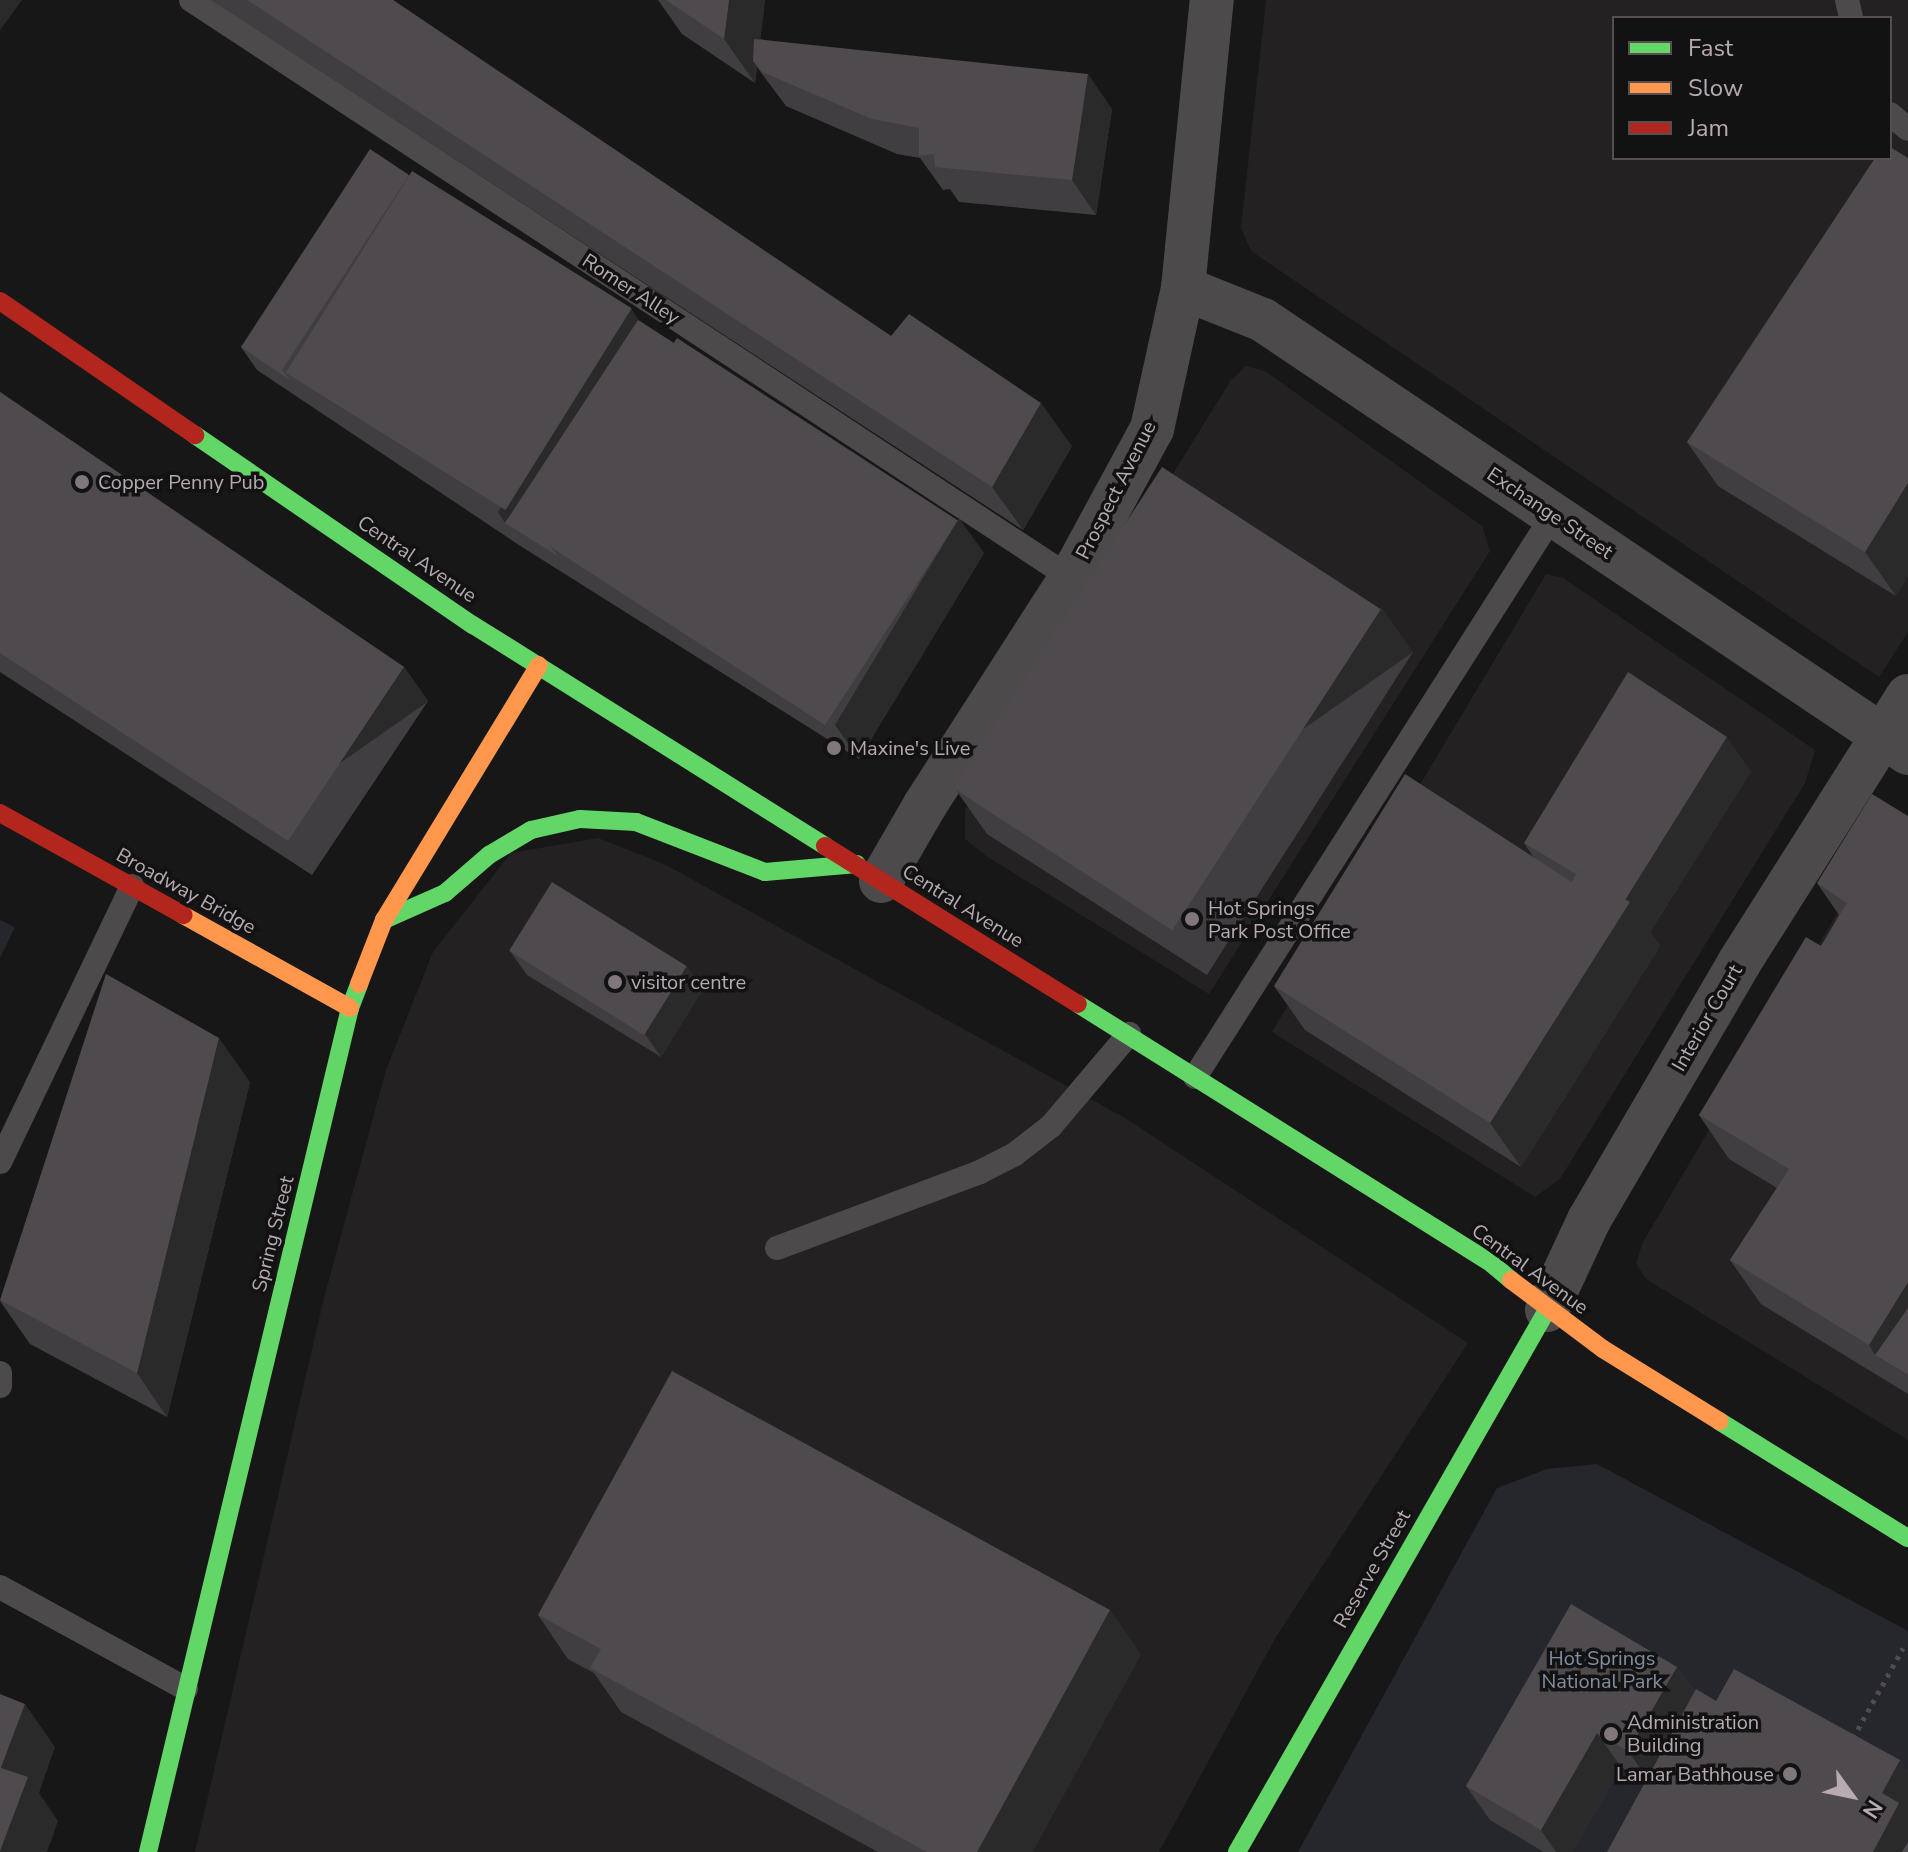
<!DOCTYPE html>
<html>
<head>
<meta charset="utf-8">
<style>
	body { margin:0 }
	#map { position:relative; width:1908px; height:1852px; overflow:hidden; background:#181717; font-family:"Nunito Sans",sans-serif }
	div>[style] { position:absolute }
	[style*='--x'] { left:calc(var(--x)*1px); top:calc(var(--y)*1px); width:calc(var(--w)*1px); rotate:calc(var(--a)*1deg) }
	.built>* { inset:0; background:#232122 }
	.green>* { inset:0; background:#25272d }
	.path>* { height:5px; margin-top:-2.5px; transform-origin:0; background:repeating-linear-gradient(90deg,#4f4c4e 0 4px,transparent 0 10px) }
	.lane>* { height:24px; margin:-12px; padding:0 12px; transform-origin:12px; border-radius:12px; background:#4d4a4c }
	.street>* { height:44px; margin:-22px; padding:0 22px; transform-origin:22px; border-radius:22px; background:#4d4a4c }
	.fast>* { height:18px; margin:-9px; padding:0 9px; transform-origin:9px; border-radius:9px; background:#63d668 }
	.slow>* { height:18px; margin:-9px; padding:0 9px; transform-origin:9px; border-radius:9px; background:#ff974d }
	.jam>* { height:18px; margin:-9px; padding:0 9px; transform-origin:9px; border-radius:9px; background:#b3261e }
	.wall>* { inset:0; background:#413e41 }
	.shaded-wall>* { inset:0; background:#2b2a2b; transform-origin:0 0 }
	.building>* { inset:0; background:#4e4a4d; transform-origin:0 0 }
	.dots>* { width:22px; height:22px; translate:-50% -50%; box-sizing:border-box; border:4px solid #131212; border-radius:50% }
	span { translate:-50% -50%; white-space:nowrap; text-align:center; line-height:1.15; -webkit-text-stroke:7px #131212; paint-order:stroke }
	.street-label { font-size:20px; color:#b7aab3 }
	.poi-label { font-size:20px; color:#b7aab3 }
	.left { translate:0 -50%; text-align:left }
	.right { translate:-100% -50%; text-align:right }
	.park-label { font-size:20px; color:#838da0 }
	.legend { position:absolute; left:1612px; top:16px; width:280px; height:144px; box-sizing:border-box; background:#131212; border:2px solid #554f52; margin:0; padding:10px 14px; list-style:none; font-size:24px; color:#b7aab3 }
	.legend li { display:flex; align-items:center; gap:16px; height:40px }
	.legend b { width:40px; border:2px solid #554f52 }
	.north { position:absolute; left:1812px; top:1756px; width:80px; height:80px; -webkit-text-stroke:6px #131212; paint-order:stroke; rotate:123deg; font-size:22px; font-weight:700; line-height:32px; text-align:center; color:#b7aab3 }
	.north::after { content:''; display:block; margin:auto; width:28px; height:36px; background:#b7aab3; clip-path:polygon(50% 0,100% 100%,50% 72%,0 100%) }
</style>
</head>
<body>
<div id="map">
	<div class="built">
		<div style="clip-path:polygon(evenodd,1266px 0,1908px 0,1908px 632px,1879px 677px,1251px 251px,1241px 228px,1266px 0,1614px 18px,1890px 18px,1890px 158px,1614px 158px,1614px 18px)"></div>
		<div style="clip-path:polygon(1246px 366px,1265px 371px,1482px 526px,1490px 551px,1209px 994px,986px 856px,965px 839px,965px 810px,1231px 380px)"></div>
		<div style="clip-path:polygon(1546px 574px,1563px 578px,1815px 750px,1805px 783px,1560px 1179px,1535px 1197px,1272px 1032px)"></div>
		<div style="clip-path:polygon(1908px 815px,1908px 1440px,1646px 1279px,1636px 1263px,1643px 1242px,1835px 917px,1889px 830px)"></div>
		<div style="clip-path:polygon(598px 838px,664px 864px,1125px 1118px,1468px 1343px,1276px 1637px,1159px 1852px,195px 1852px,324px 1298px,386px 1070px,433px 952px,511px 853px)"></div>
	</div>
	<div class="green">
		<div style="clip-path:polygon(0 920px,15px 927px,0 958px)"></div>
		<div style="clip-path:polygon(1597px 1464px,1908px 1631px,1908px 1852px,1298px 1852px,1497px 1488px,1547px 1469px)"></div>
	</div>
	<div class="path">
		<div style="--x:1853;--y:1738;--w:103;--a:-60.9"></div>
	</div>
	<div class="lane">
		<div style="--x:191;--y:0;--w:1053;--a:33.3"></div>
		<div style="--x:1847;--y:0;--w:18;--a:77"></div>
		<div style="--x:1890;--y:114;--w:23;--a:40"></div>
		<div style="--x:1195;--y:1077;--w:666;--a:-57.5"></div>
		<div style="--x:0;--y:1162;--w:306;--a:-64.4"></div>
		<div style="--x:777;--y:1248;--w:217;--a:-20.5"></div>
		<div style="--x:980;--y:1172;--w:39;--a:-27"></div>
		<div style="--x:1015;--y:1154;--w:46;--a:-37.9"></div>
		<div style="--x:1051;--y:1126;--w:121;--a:-49.7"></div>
		<div style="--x:0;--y:1373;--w:13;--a:90"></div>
		<div style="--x:0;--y:1587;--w:212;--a:28.7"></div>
	</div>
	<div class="street">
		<div style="--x:1183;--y:288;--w:86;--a:21.8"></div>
		<div style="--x:1263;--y:320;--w:777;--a:33.87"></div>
		<div style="--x:881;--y:881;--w:88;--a:-59.9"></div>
		<div style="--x:925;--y:805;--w:270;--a:-57.3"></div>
		<div style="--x:1071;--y:578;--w:170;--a:-61.5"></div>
		<div style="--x:1152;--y:429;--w:144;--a:-77.6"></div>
		<div style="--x:1183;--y:288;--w:289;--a:-84.3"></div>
		<div style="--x:1547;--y:1310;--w:99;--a:-65"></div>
		<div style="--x:1589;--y:1220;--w:298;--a:-59.7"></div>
		<div style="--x:1739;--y:963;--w:316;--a:-57.7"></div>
	</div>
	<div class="fast">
		<div style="--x:195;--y:435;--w:337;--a:34.4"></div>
		<div style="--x:473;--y:625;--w:416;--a:32.1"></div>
		<div style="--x:384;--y:920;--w:67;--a:-23.9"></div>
		<div style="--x:445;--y:893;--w:58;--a:-40.8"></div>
		<div style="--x:489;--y:855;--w:49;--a:-30.8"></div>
		<div style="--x:531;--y:830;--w:50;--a:-12.7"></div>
		<div style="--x:580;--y:819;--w:56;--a:3.1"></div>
		<div style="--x:636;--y:822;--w:138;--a:21.2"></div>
		<div style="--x:765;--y:872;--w:92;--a:-5"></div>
		<div style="--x:1078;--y:1004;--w:489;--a:32.1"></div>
		<div style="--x:1492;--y:1264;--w:25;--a:40"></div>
		<div style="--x:1719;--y:1421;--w:222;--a:31.8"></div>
		<div style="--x:148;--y:1852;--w:868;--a:-76.54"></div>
		<div style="--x:350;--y:1008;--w:26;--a:-69"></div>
		<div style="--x:1237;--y:1852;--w:624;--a:-60.23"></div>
	</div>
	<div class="slow">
		<div style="--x:183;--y:915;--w:191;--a:29.1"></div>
		<div style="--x:359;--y:984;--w:69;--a:-68.7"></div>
		<div style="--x:384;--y:920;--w:298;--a:-58.7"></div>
		<div style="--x:1511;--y:1280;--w:115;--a:36.9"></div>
		<div style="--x:1603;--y:1349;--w:137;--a:31.8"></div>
	</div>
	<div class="jam">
		<div style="--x:0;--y:301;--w:237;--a:34.5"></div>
		<div style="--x:0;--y:813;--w:210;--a:29.1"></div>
		<div style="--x:825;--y:846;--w:298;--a:32"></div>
	</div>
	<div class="wall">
		<div style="clip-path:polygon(211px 0,393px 0,891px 336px,1072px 446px,1023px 530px)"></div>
		<div style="clip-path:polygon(658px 0,765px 0,760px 39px,1112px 109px,1096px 215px,959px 202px,950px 189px,943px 190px,920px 158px,897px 154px,786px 106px,757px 67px,755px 83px,682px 34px)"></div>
		<div style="clip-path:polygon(1908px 158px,1896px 596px,1718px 486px,1687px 442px)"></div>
		<div style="clip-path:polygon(409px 175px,631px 309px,638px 320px,984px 553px,859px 759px,522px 547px,257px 370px,241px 347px)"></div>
		<div style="clip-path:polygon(0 392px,404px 667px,428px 701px,312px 875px,0 672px)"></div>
		<div style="clip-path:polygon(1413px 652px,1207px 975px,987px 834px,956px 790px)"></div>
		<div style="clip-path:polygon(1751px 771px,1650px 932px,1660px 946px,1521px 1167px,1305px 1030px,1274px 986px,1534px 858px,1524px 843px)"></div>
		<div style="clip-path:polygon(1908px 816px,1908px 1394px,1761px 1304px,1730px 1260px,1777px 1188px,1729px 1159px,1699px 1115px,1821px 946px,1839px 915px,1817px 883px)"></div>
		<div style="clip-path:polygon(510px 951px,703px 989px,661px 1057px,527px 975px)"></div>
		<div style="clip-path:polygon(250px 1082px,167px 1417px,30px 1344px,0 1301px)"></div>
		<div style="clip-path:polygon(538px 1615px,1141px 1654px,1032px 1852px,878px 1852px,621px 1712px,594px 1673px,568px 1659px)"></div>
		<div style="clip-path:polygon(1677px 1667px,1695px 1692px,1716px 1701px,1900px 1760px,1908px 1771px,1908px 1852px,1646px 1781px,1621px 1767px,1572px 1852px,1544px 1852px,1490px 1820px,1466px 1786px)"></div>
	</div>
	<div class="shaded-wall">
		<div style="clip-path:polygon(0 0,22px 0,0 30px)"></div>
		<div style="clip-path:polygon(729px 0,765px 0,757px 66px,753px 61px,757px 67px,755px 83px,724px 39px)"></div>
		<div style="clip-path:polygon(1088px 74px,1112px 109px,1096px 215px,1072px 180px)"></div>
		<div style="clip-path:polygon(631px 309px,655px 344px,505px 523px,498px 512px)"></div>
		<div style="clip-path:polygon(1041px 403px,1072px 446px,1023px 530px,992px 487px)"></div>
		<div style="clip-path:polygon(1908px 483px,1908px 576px,1896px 596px,1865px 552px)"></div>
		<div style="clip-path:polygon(959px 518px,984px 553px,859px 759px,835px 725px)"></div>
		<div style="left:1382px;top:608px;width:54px;height:383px;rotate:55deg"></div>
		<div style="left:404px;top:667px;width:42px;height:209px;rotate:55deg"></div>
		<div style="clip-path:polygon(1727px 737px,1751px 771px,1650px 932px,1660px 946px,1521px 1167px,1490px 1123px,1623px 903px)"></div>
		<div style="clip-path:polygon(687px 966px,703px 989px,661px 1057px,645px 1034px)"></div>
		<div style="clip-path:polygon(219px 1038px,250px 1082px,167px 1417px,137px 1373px)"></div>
		<div style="clip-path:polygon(1908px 1282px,1908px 1375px,1875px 1355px,1869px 1345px)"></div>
		<div style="clip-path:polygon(1110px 1610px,1141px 1654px,1032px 1852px,977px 1852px)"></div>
		<div style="clip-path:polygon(1677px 1667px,1701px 1701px,1652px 1785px,1628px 1751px)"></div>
		<div style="clip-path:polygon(25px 1704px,55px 1747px,39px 1793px,58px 1821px,47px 1852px,0 1852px,1px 1768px)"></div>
		<div style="clip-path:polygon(1597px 1733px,1621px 1767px,1572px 1852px,1556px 1852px,1541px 1830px)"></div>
		<div style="clip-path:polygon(1900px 1760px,1908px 1771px,1908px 1852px,1873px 1852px,1882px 1793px)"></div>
	</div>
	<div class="building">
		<div style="clip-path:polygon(247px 0,393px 0,891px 336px,909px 314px,1041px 403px,992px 487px)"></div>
		<div style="clip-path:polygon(666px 0,729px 0,724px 39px)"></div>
		<div style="clip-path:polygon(754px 39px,1088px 74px,1072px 180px,935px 167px,934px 154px,919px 156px,919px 128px,872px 119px,762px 72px,753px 61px)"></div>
		<div style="clip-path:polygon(1890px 147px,1908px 158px,1908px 483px,1865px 552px,1687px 442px,1875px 158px,1890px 158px)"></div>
		<div style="clip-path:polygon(370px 149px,409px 175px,282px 370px,290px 380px,241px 347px)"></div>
		<div style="left:412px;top:171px;width:259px;height:238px;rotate:32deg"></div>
		<div style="clip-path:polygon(638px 320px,674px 343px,550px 546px,558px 556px,505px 523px)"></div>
		<div style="left:677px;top:338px;width:335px;height:244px;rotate:33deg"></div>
		<div style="clip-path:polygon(0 392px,404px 667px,288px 841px,0 653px)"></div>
		<div style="left:1162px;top:467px;width:261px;height:383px;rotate:33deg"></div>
		<div style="clip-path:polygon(1628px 672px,1727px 737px,1625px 900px,1578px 870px,1576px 874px,1524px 843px)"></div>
		<div style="clip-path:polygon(1405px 774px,1572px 882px,1578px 870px,1630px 902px,1490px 1123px,1274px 986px)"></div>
		<div style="clip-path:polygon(1872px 794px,1908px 816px,1908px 1282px,1869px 1345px,1730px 1260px,1789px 1169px,1699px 1115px,1806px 937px,1821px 946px,1847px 903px,1817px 883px)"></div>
		<div style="left:552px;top:882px;width:159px;height:81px;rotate:32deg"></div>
		<div style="clip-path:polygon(106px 974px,219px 1038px,137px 1373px,0 1300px)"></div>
		<div style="clip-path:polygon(1908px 1308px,1908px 1375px,1875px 1355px)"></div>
		<div style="clip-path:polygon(672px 1371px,1110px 1610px,977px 1852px,927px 1852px,590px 1668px,601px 1649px,538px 1615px)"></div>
		<div style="clip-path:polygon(1571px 1604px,1677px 1667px,1628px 1751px,1597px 1733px,1541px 1830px,1466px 1786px)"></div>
		<div style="clip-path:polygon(1734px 1669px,1900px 1760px,1882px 1793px,1899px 1803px,1873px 1852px,1607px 1852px,1696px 1689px,1716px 1701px)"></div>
		<div style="clip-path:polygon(0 1694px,25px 1704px,1px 1768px,28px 1777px,0 1851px)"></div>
		<div style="clip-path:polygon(1908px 1842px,1908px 1852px,1902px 1852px)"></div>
	</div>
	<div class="dots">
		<div style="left:82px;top:482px;background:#7f777c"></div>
		<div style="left:834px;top:748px;background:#7f777c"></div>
		<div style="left:1192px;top:919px;background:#7f777c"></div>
		<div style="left:615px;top:982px;background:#7f777c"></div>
		<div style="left:1611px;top:1734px;background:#7f777c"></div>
		<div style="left:1790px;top:1774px;background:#7f777c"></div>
	</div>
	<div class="street-label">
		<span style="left:631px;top:289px;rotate:33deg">Romer Alley</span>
		<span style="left:1116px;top:490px;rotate:-63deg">Prospect Avenue</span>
		<span style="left:1550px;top:513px;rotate:34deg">Exchange Street</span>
		<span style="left:417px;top:559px;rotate:34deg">Central Avenue</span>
		<span style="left:186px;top:891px;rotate:29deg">Broadway Bridge</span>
		<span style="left:963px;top:906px;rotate:32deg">Central Avenue</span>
		<span style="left:1707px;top:1018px;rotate:-60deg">Interior Court</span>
		<span style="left:273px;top:1234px;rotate:-76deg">Spring Street</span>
		<span style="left:1530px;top:1269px;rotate:36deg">Central Avenue</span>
		<span style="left:1372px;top:1569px;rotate:-60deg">Reserve Street</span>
	</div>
	<div class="poi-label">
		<span class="left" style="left:98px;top:482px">Copper Penny Pub</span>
		<span class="left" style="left:850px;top:748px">Maxine's Live</span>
		<span class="left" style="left:1208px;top:920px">Hot Springs<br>Park Post Office</span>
		<span class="left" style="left:631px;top:982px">visitor centre</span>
		<span class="left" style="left:1627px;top:1734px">Administration<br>Building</span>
		<span class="right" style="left:1774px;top:1774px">Lamar Bathhouse</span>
	</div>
	<div class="park-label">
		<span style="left:1602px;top:1670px">Hot Springs<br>National Park</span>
	</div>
	<ul class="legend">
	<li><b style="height:10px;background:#63d668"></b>Fast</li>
	<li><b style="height:10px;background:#ff974d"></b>Slow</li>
	<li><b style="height:10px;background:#b3261e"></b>Jam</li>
	</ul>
	<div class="north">N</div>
</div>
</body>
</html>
